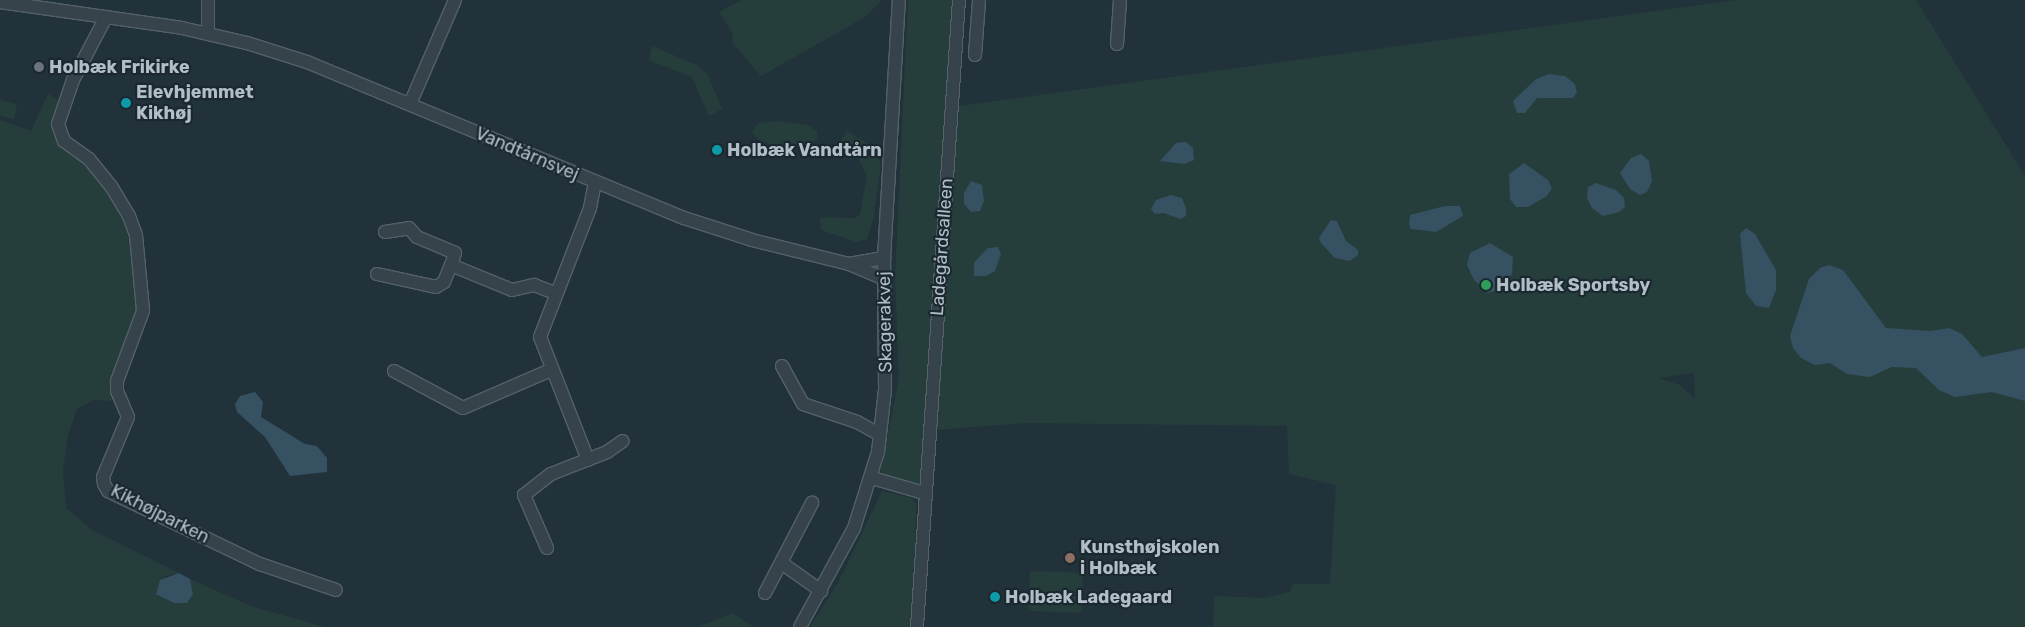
<!DOCTYPE html>
<html>
<head>
<meta charset="utf-8">
<style>
	body { margin:0 }
	#map { position:relative; width:2025px; height:627px; overflow:hidden; background:#22323b; font-family:Rubik,sans-serif }
	div>[style] { position:absolute }
	[style*='--x'] { left:calc(var(--x)*1px); top:calc(var(--y)*1px); width:calc(var(--w)*1px); rotate:calc(var(--a)*1deg) }
	.green>* { inset:0; background:#253e3b; transform-origin:0 0 }
	.water>* { inset:0; background:#365162 }
	.roads { filter:drop-shadow(1px 0 #546169) drop-shadow(-1px 0 #546169) drop-shadow(0 1px #546169) drop-shadow(0 -1px #546169) }
	.minor>* { height:12px; margin:-6px; padding:0 6px; transform-origin:6px; border-radius:6px; background:#36434b }
	.dots>* { width:14px; height:14px; translate:-50% -50%; box-sizing:border-box; border:2px solid #1b2830; border-radius:50% }
	span { translate:-50% -50%; white-space:nowrap; text-align:center; line-height:1.15; -webkit-text-stroke:4.5px #1b2830; paint-order:stroke }
	.poi-label { font-size:18px; color:#b1bec7; font-weight:700 }
	.left { translate:0 -50%; text-align:left }
	.street-label { font-size:18px; color:#b1bec7 }
</style>
</head>
<body>
<div id="map">
	<div class="green">
		<div style="clip-path:polygon(742px 0,879px 0,881px 1px,865px 17px,761px 76px,732px 42px,733px 34px,719px 12px)"></div>
		<div style="clip-path:polygon(908px 0,955px 0,921px 486px,884px 475px,881px 470px,899px 378px,895px 277px)"></div>
		<div style="clip-path:polygon(evenodd,1736px 0,1916px 0,2025px 176px,2025px 627px,1213px 627px,1214px 596px,1265px 598px,1290px 592px,1293px 584px,1330px 584px,1336px 485px,1289px 474px,1287px 426px,1025px 423px,936px 430px,959px 106px,1736px 0,1694px 373px,1695px 399px,1680px 385px,1658px 378px,1694px 373px)"></div>
		<div style="clip-path:polygon(652px 46px,697px 65px,708px 75px,722px 109px,709px 116px,692px 77px,649px 60px)"></div>
		<div style="clip-path:polygon(48px 94px,60px 101px,54px 115px,54px 136px,64px 148px,91px 168px,116px 205px,129px 233px,138px 297px,136px 318px,111px 385px,115px 401px,93px 400px,77px 409px,68px 435px,63px 471px,66px 508px,92px 530px,179px 573px,165px 576px,156px 593px,174px 603px,187px 603px,193px 594px,190px 579px,253px 607px,326px 627px,0 627px,0 120px,31px 131px)"></div>
		<div style="clip-path:polygon(0 100px,17px 104px,14px 119px,0 116px)"></div>
		<div style="clip-path:polygon(779px 121px,808px 125px,817px 131px,817px 139px,811px 144px,780px 148px,758px 139px,752px 132px,758px 123px)"></div>
		<div style="clip-path:polygon(847px 131px,867px 143px,881px 163px,874px 216px,867px 239px,857px 242px,821px 230px,820px 217px,855px 218px,860px 215px,867px 176px,857px 156px,841px 141px)"></div>
		<div style="clip-path:polygon(882px 491px,912px 498px,916px 504px,914px 627px,810px 627px,839px 581px)"></div>
		<div style="left:1030px;top:571px;width:53px;height:40px;rotate:2deg"></div>
		<div style="clip-path:polygon(732px 613px,754px 627px,698px 627px)"></div>
	</div>
	<div class="water">
		<div style="clip-path:polygon(1549px 74px,1565px 76px,1575px 84px,1577px 92px,1573px 98px,1537px 98px,1525px 113px,1517px 113px,1513px 101px,1536px 79px)"></div>
		<div style="clip-path:polygon(1186px 142px,1193px 148px,1194px 160px,1185px 164px,1160px 161px,1176px 143px)"></div>
		<div style="clip-path:polygon(1641px 154px,1649px 161px,1652px 181px,1647px 192px,1640px 195px,1630px 189px,1620px 173px,1631px 158px)"></div>
		<div style="clip-path:polygon(1524px 163px,1548px 180px,1552px 188px,1547px 196px,1528px 207px,1516px 207px,1510px 199px,1509px 174px)"></div>
		<div style="clip-path:polygon(971px 181px,982px 185px,984px 201px,980px 211px,971px 212px,964px 204px,964px 193px)"></div>
		<div style="clip-path:polygon(1596px 183px,1616px 190px,1624px 198px,1625px 207px,1619px 212px,1603px 216px,1592px 208px,1587px 198px,1588px 187px)"></div>
		<div style="clip-path:polygon(1171px 195px,1182px 198px,1186px 208px,1186px 216px,1180px 219px,1164px 213px,1155px 214px,1151px 209px,1156px 200px)"></div>
		<div style="clip-path:polygon(1445px 206px,1460px 206px,1463px 216px,1436px 232px,1411px 229px,1409px 225px,1410px 215px)"></div>
		<div style="clip-path:polygon(1331px 220px,1337px 221px,1346px 241px,1358px 250px,1358px 255px,1350px 261px,1335px 258px,1321px 243px,1319px 238px)"></div>
		<div style="clip-path:polygon(1746px 228px,1755px 234px,1776px 270px,1776px 290px,1769px 308px,1756px 306px,1746px 293px,1740px 234px)"></div>
		<div style="clip-path:polygon(1490px 243px,1513px 257px,1512px 274px,1498px 290px,1488px 293px,1474px 280px,1467px 265px,1470px 253px)"></div>
		<div style="clip-path:polygon(998px 247px,1001px 254px,995px 271px,986px 276px,974px 276px,974px 263px,980px 256px,988px 248px)"></div>
		<div style="clip-path:polygon(1829px 265px,1843px 270px,1886px 328px,1931px 331px,1949px 328px,1962px 334px,1982px 357px,2025px 348px,2025px 401px,1992px 392px,1955px 397px,1939px 390px,1916px 368px,1892px 367px,1870px 377px,1847px 374px,1830px 363px,1815px 365px,1801px 358px,1793px 348px,1790px 336px,1809px 279px,1820px 268px)"></div>
		<div style="clip-path:polygon(255px 392px,263px 402px,261px 417px,305px 444px,317px 446px,327px 458px,327px 472px,290px 476px,265px 437px,237px 412px,235px 404px,240px 396px)"></div>
		<div style="clip-path:polygon(179px 573px,190px 579px,193px 594px,187px 603px,174px 603px,156px 594px,160px 580px)"></div>
	</div>
	<div class="roads">
		<div class="minor">
			<div style="--x:0;--y:2;--w:184;--a:8.1"></div>
			<div style="--x:182;--y:28;--w:67;--a:13"></div>
			<div style="--x:247;--y:43;--w:63;--a:17.6"></div>
			<div style="--x:307;--y:62;--w:408;--a:22.5"></div>
			<div style="--x:684;--y:218;--w:71;--a:17.9"></div>
			<div style="--x:752;--y:240;--w:100;--a:13.9"></div>
			<div style="--x:849;--y:264;--w:38;--a:23"></div>
			<div style="--x:105;--y:19;--w:69;--a:117.7"></div>
			<div style="--x:73;--y:80;--w:46;--a:108.8"></div>
			<div style="--x:58;--y:124;--w:18;--a:71"></div>
			<div style="--x:64;--y:141;--w:31;--a:36"></div>
			<div style="--x:89;--y:159;--w:35;--a:51"></div>
			<div style="--x:111;--y:186;--w:35;--a:59"></div>
			<div style="--x:129;--y:216;--w:20;--a:70"></div>
			<div style="--x:136;--y:235;--w:76;--a:84.7"></div>
			<div style="--x:143;--y:311;--w:75;--a:110.4"></div>
			<div style="--x:117;--y:381;--w:10;--a:90"></div>
			<div style="--x:117;--y:391;--w:28;--a:67"></div>
			<div style="--x:128;--y:417;--w:65;--a:112.6"></div>
			<div style="--x:103;--y:477;--w:7;--a:82"></div>
			<div style="--x:104;--y:484;--w:8;--a:60"></div>
			<div style="--x:108;--y:491;--w:169;--a:25.7"></div>
			<div style="--x:260;--y:564;--w:80;--a:18.9"></div>
			<div style="--x:208;--y:34;--w:34;--a:-90"></div>
			<div style="--x:1117;--y:44;--w:44;--a:-86.1"></div>
			<div style="--x:975;--y:55;--w:55;--a:-85.8"></div>
			<div style="--x:410;--y:104;--w:113;--a:-66.6"></div>
			<div style="--x:385;--y:232;--w:24;--a:-9"></div>
			<div style="--x:409;--y:228;--w:12;--a:48"></div>
			<div style="--x:417;--y:237;--w:41;--a:22.8"></div>
			<div style="--x:455;--y:253;--w:13;--a:108"></div>
			<div style="--x:451;--y:265;--w:66;--a:22.3"></div>
			<div style="--x:512;--y:290;--w:23;--a:-13"></div>
			<div style="--x:534;--y:285;--w:22;--a:21"></div>
			<div style="--x:849;--y:264;--w:36;--a:-10"></div>
			<div style="--x:377;--y:274;--w:60;--a:12.4"></div>
			<div style="--x:436;--y:287;--w:9;--a:-32"></div>
			<div style="--x:444;--y:282;--w:18;--a:-68"></div>
			<div style="--x:782;--y:366;--w:43;--a:61.1"></div>
			<div style="--x:803;--y:404;--w:57;--a:18.4"></div>
			<div style="--x:857;--y:422;--w:26;--a:29"></div>
			<div style="--x:394;--y:371;--w:78;--a:28.2"></div>
			<div style="--x:463;--y:408;--w:96;--a:-23.4"></div>
			<div style="--x:588;--y:460;--w:132;--a:-111.3"></div>
			<div style="--x:540;--y:337;--w:138;--a:-68.8"></div>
			<div style="--x:590;--y:208;--w:26;--a:-79"></div>
			<div style="--x:872;--y:478;--w:54;--a:16.1"></div>
			<div style="--x:547;--y:548;--w:58;--a:-113.5"></div>
			<div style="--x:524;--y:495;--w:34;--a:-38"></div>
			<div style="--x:551;--y:474;--w:60;--a:-21.4"></div>
			<div style="--x:607;--y:452;--w:19;--a:-35"></div>
			<div style="--x:783;--y:564;--w:47;--a:35.4"></div>
			<div style="--x:765;--y:593;--w:102;--a:-62.4"></div>
			<div style="--x:800;--y:627;--w:113;--a:-61.4"></div>
			<div style="--x:854;--y:528;--w:80;--a:-72.5"></div>
			<div style="--x:878;--y:452;--w:62;--a:-83.6"></div>
			<div style="--x:885;--y:390;--w:132;--a:-90.4"></div>
			<div style="--x:884;--y:258;--w:258;--a:-86.7"></div>
			<div style="--x:917;--y:627;--w:628;--a:-86.17"></div>
		</div>
	</div>
	<div class="dots">
		<div style="left:39px;top:67px;background:#6b7280"></div>
		<div style="left:126px;top:103px;background:#0f9aa8"></div>
		<div style="left:717px;top:150px;background:#0f9aa8"></div>
		<div style="left:1486px;top:285px;background:#2e9e5b"></div>
		<div style="left:1070px;top:558px;background:#8d6e63"></div>
		<div style="left:995px;top:597px;background:#0f9aa8"></div>
	</div>
	<div class="poi-label">
		<span class="left" style="left:49px;top:67px">Holbæk Frikirke</span>
		<span class="left" style="left:136px;top:103px">Elevhjemmet<br>Kikhøj</span>
		<span class="left" style="left:727px;top:150px">Holbæk Vandtårn</span>
		<span class="left" style="left:1496px;top:285px">Holbæk Sportsby</span>
		<span class="left" style="left:1080px;top:558px">Kunsthøjskolen<br>i Holbæk</span>
		<span class="left" style="left:1005px;top:597px">Holbæk Ladegaard</span>
	</div>
	<div class="street-label">
		<span style="left:527px;top:154px;rotate:23deg">Vandtårnsvej</span>
		<span style="left:942px;top:247px;rotate:-86deg">Ladegårdsalleen</span>
		<span style="left:885px;top:322px;rotate:-91deg">Skagerakvej</span>
		<span style="left:160px;top:514px;rotate:27deg">Kikhøjparken</span>
	</div>
</div>
</body>
</html>
